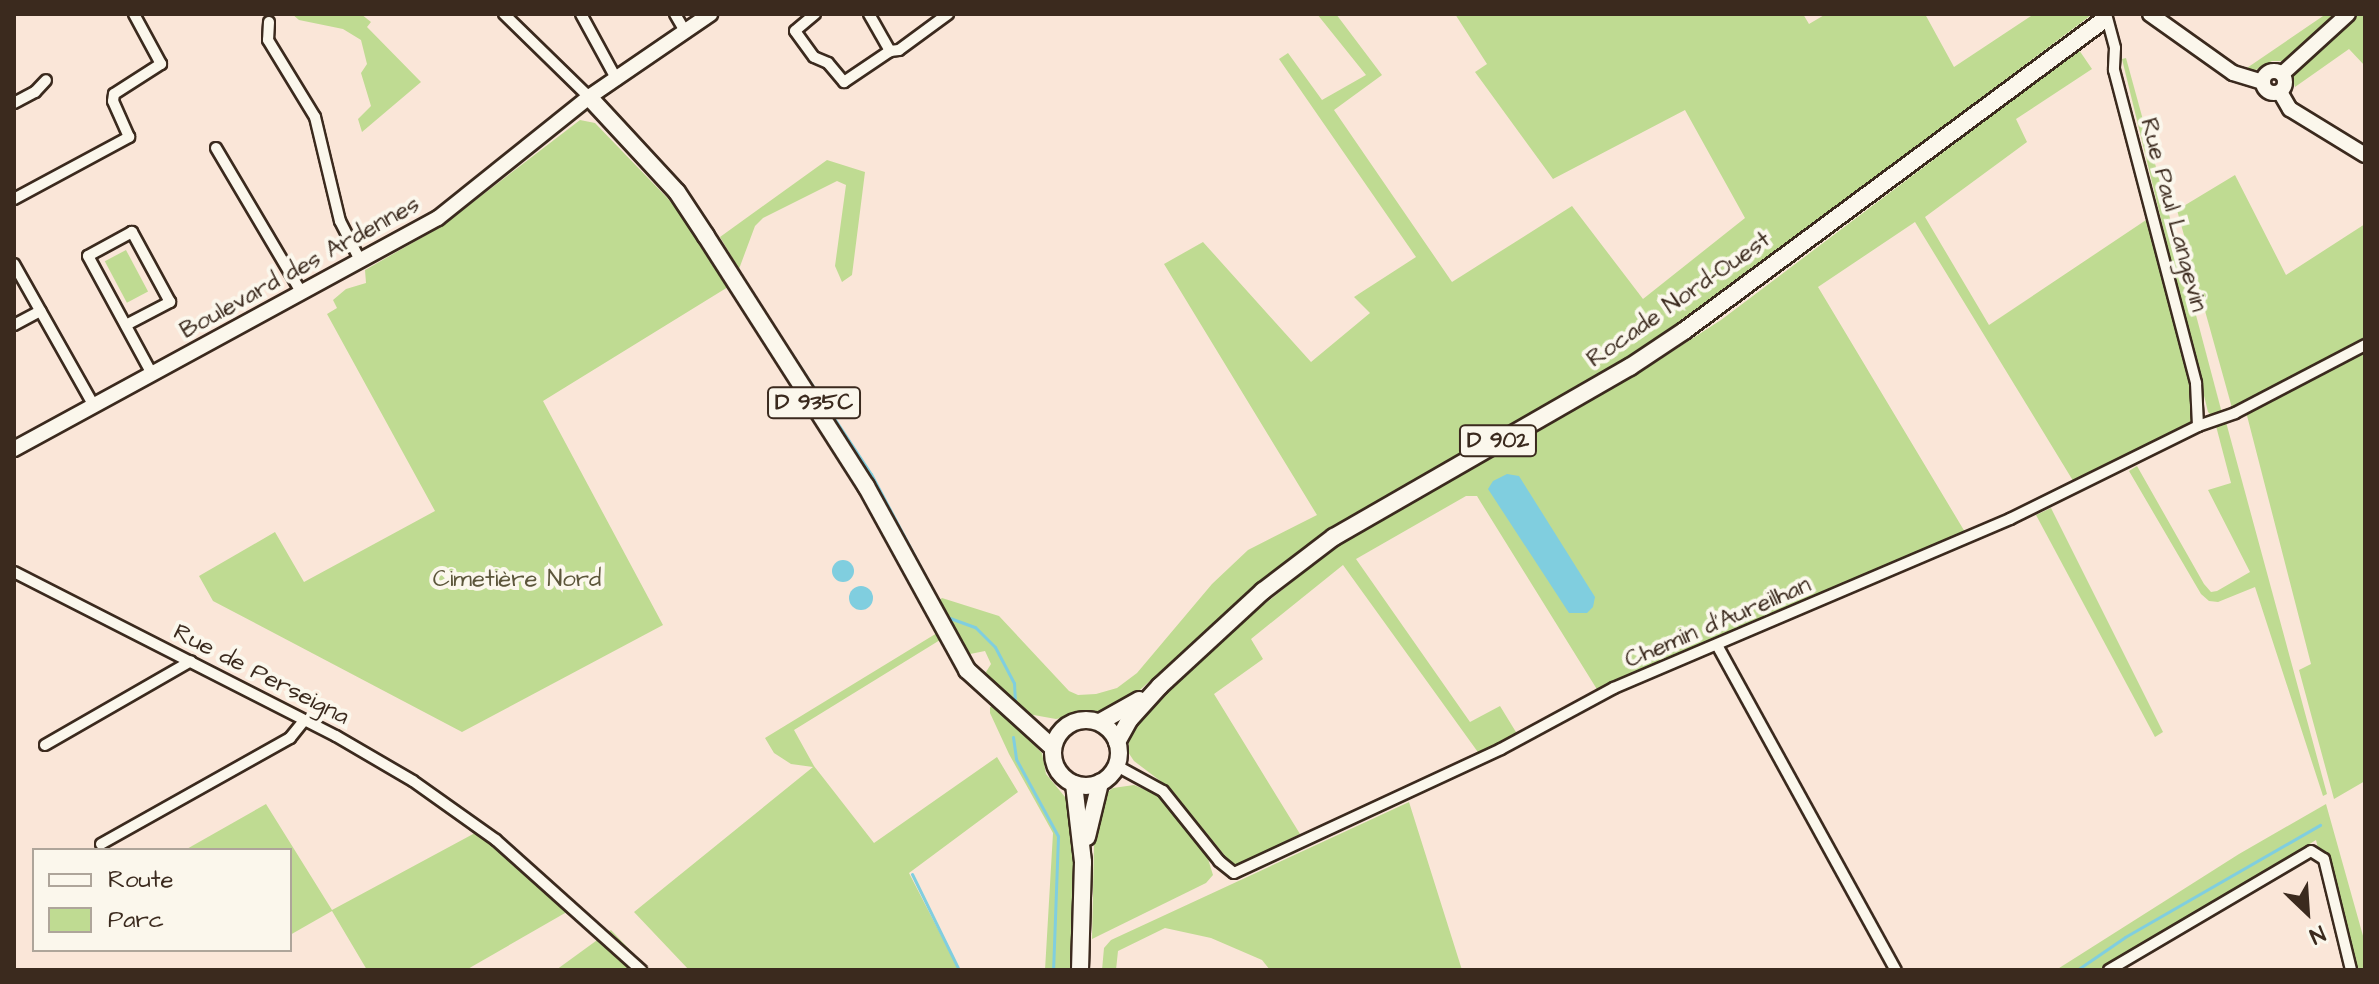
<!DOCTYPE html>
<html>
<head>
<meta charset="utf-8">
<style>
	body { margin:0 }
	#map { position:relative; width:2379px; height:984px; overflow:hidden; background:#fae6d8; font-family:"Architects Daughter",sans-serif }
	div>[style] { position:absolute }
	[style*='--x'] { left:calc(var(--x)*1px); top:calc(var(--y)*1px); width:calc(var(--w)*1px); rotate:calc(var(--a)*1deg) }
	.green>* { inset:0; background:#bfdb92; transform-origin:0 0 }
	.water>* { inset:0; background:#80cedf }
	.round { border-radius:50% }
	.stream>* { height:3px; margin:-1.5px; padding:0 1.5px; transform-origin:1.5px; border-radius:1.5px; background:#80cedf }
	.roads { filter:drop-shadow(2px 0 #3b2a1e) drop-shadow(-2px 0 #3b2a1e) drop-shadow(0 2px #3b2a1e) drop-shadow(0 -2px #3b2a1e) }
	.street>* { height:10px; margin:-5px; padding:0 5px; transform-origin:5px; border-radius:5px; background:#fbf7ec }
	.secondary>* { height:14px; margin:-7px; padding:0 7px; transform-origin:7px; border-radius:7px; background:#fbf7ec }
	.secondary>.ring { margin:-7px; padding:0; box-sizing:content-box; background:none; border:14px solid #fbf7ec; border-radius:50% }
	.primary>* { height:16px; margin:-8px; padding:0 8px; transform-origin:8px; border-radius:8px; background:#fbf7ec }
	.primary>.ring { margin:-8px; padding:0; box-sizing:content-box; background:none; border:16px solid #fbf7ec; border-radius:50% }
	span { translate:-50% -50%; white-space:nowrap; text-align:center; line-height:1.15; -webkit-text-stroke:8px #fbf7ec; paint-order:stroke }
	.shield-label span { padding:2px 6px; background:#fbf7ec; border:2px solid; border-radius:6px; -webkit-text-stroke-width:0 }
	.shield-label { font-size:22px; color:#3b2a1e; font-weight:700 }
	.street-label { font-size:24px; color:#3b2a1e }
	.park-label { font-size:24px; color:#5c563b }
	.frame { position:absolute; inset:0; border:16px solid #3b2a1e; pointer-events:none }
	.legend { position:absolute; left:32px; top:848px; width:260px; height:104px; box-sizing:border-box; background:#fbf7ec; border:2px solid #aea59a; margin:0; padding:10px 14px; list-style:none; font-size:24px; color:#3b2a1e }
	.legend li { display:flex; align-items:center; gap:16px; height:40px }
	.legend b { width:40px; border:2px solid #aea59a }
	.north { position:absolute; left:2267px; top:872px; width:80px; height:80px; -webkit-text-stroke:6px #fbf7ec; paint-order:stroke; rotate:155deg; font-size:22px; font-weight:700; line-height:32px; text-align:center; color:#3b2a1e }
	.north::after { content:''; display:block; margin:auto; width:28px; height:36px; background:#3b2a1e; clip-path:polygon(50% 0,100% 100%,50% 72%,0 100%) }
</style>
</head>
<body>
<div id="map">
	<div class="green">
		<div style="clip-path:polygon(292px 14px,361px 14px,371px 22px,367px 27px,421px 82px,362px 132px,358px 119px,371px 106px,361px 73px,367px 64px,361px 40px,343px 29px,299px 20px)"></div>
		<div style="clip-path:polygon(1317px 14px,1336px 14px,1382px 75px,1334px 110px,1452px 282px,1572px 206px,1643px 299px,1745px 218px,1685px 110px,1553px 179px,1475px 72px,1487px 64px,1455px 14px,1803px 14px,1809px 24px,1826px 14px,1925px 14px,1954px 67px,2034px 14px,2090px 16px,1735px 283px,1645px 347px,1326px 530px,1257px 585px,1113px 714px,1097px 711px,1056px 719px,1028px 714px,1007px 699px,988px 679px,986px 672px,991px 664px,985px 651px,970px 654px,965px 651px,937px 602px,942px 598px,999px 616px,1069px 691px,1078px 695px,1096px 694px,1117px 688px,1137px 673px,1212px 584px,1248px 550px,1317px 515px,1164px 264px,1203px 242px,1311px 362px,1370px 313px,1354px 297px,1416px 257px,1279px 59px,1288px 53px,1322px 100px,1366px 75px)"></div>
		<div style="clip-path:polygon(2326px 14px,2340px 14px,2285px 61px,2272px 61px,2252px 72px,2241px 72px)"></div>
		<div style="clip-path:polygon(2358px 14px,2365px 14px,2365px 66px,2349px 49px,2295px 87px,2292px 77px,2294px 72px,2341px 25px)"></div>
		<div style="clip-path:polygon(2079px 50px,2092px 69px,2016px 119px,2027px 142px,1925px 217px,1989px 325px,2149px 218px,2196px 406px,2196px 417px,2181px 432px,2075px 484px,1915px 222px,1818px 287px,1965px 532px,1598px 691px,1480px 501px,1477px 496px,1466px 496px,1356px 559px,1470px 722px,1500px 706px,1519px 737px,1480px 755px,1343px 565px,1251px 639px,1263px 659px,1214px 694px,1300px 834px,1234px 867px,1171px 789px,1134px 761px,1128px 752px,1131px 724px,1246px 619px,1312px 566px,1347px 539px,1642px 371px,1721px 320px)"></div>
		<div style="clip-path:polygon(2126px 58px,2179px 251px,2223px 417px,2213px 417px,2208px 412px,2122px 59px)"></div>
		<div style="clip-path:polygon(580px 120px,595px 123px,675px 206px,728px 287px,543px 401px,663px 625px,462px 732px,213px 601px,199px 576px,275px 532px,304px 582px,435px 511px,327px 314px,337px 308px,333px 300px,346px 289px,366px 283px,365px 270px,442px 226px)"></div>
		<div style="clip-path:polygon(827px 160px,865px 172px,852px 275px,842px 282px,835px 266px,846px 185px,837px 181px,763px 218px,755px 226px,739px 269px,720px 237px)"></div>
		<div style="clip-path:polygon(2235px 175px,2286px 275px,2365px 224px,2365px 781px,2334px 799px,2299px 670px,2311px 664px,2244px 404px,2232px 408px,2177px 210px)"></div>
		<div style="left:126px;top:250px;width:47px;height:24px;rotate:62deg"></div>
		<div style="clip-path:polygon(2226px 422px,2327px 794px,2323px 796px,2255px 587px,2218px 602px,2209px 601px,2201px 594px,2129px 471px,2137px 466px,2204px 584px,2211px 592px,2217px 591px,2250px 572px,2208px 490px,2231px 483px,2216px 426px)"></div>
		<div style="clip-path:polygon(2051px 508px,2163px 732px,2155px 737px,2036px 515px)"></div>
		<div style="clip-path:polygon(937px 633px,940px 640px,794px 730px,814px 766px,874px 843px,997px 757px,1018px 792px,909px 873px,959px 970px,689px 970px,634px 912px,813px 767px,791px 764px,774px 753px,765px 738px)"></div>
		<div style="clip-path:polygon(994px 706px,1042px 753px,1046px 774px,1070px 803px,1075px 879px,1072px 970px,1045px 970px,1053px 833px,1009px 754px,990px 713px,990px 707px)"></div>
		<div style="clip-path:polygon(1134px 785px,1156px 794px,1183px 820px,1208px 859px,1213px 875px,1206px 883px,1092px 939px,1094px 845px,1099px 804px,1105px 794px,1113px 788px)"></div>
		<div style="clip-path:polygon(1409px 802px,1462px 970px,1270px 970px,1262px 960px,1211px 938px,1165px 928px,1118px 951px,1116px 970px,1102px 970px,1104px 948px,1111px 940px)"></div>
		<div style="clip-path:polygon(266px 804px,332px 910px,488px 826px,579px 905px,466px 970px,367px 970px,332px 911px,290px 935px,290px 850px,185px 850px)"></div>
		<div style="clip-path:polygon(2326px 804px,2365px 943px,2365px 970px,2347px 970px,2316px 840px,2104px 970px,2056px 970px,2239px 854px)"></div>
		<div style="clip-path:polygon(611px 930px,649px 970px,556px 970px)"></div>
	</div>
	<div class="water">
		<div style="clip-path:polygon(1507px 474px,1519px 476px,1595px 597px,1593px 607px,1587px 613px,1569px 613px,1488px 489px,1493px 481px)"></div>
		<div class="round" style="left:832px;top:560px;width:22px;height:22px"></div>
		<div class="round" style="left:849px;top:586px;width:24px;height:24px"></div>
	</div>
	<div class="stream">
		<div style="--x:768;--y:318;--w:187;--a:56.6"></div>
		<div style="--x:871;--y:474;--w:162;--a:62"></div>
		<div style="--x:947;--y:617;--w:30;--a:20"></div>
		<div style="--x:975;--y:627;--w:28;--a:45"></div>
		<div style="--x:995;--y:647;--w:41;--a:62.2"></div>
		<div style="--x:1014;--y:683;--w:19;--a:87"></div>
		<div style="--x:1013;--y:737;--w:22;--a:82"></div>
		<div style="--x:1016;--y:759;--w:88;--a:61.4"></div>
		<div style="--x:1058;--y:836;--w:134;--a:92.1"></div>
		<div style="--x:912;--y:874;--w:107;--a:63.9"></div>
		<div style="--x:2077;--y:970;--w:58;--a:-34.5"></div>
		<div style="--x:2125;--y:937;--w:225;--a:-29.9"></div>
	</div>
	<div class="roads">
		<div class="street">
			<div style="--x:504;--y:14;--w:119;--a:44.3"></div>
			<div style="--x:581;--y:14;--w:75;--a:61.4"></div>
			<div style="--x:675;--y:14;--w:20;--a:60"></div>
			<div style="--x:815;--y:14;--w:26;--a:140"></div>
			<div style="--x:795;--y:31;--w:32;--a:54"></div>
			<div style="--x:814;--y:57;--w:15;--a:23"></div>
			<div style="--x:828;--y:63;--w:25;--a:50"></div>
			<div style="--x:844;--y:82;--w:55;--a:-34"></div>
			<div style="--x:890;--y:51;--w:9;--a:-6"></div>
			<div style="--x:899;--y:50;--w:61;--a:-36.3"></div>
			<div style="--x:869;--y:14;--w:43;--a:60.4"></div>
			<div style="--x:2106;--y:14;--w:35;--a:75"></div>
			<div style="--x:2115;--y:48;--w:22;--a:93"></div>
			<div style="--x:2114;--y:70;--w:324;--a:75.3"></div>
			<div style="--x:2196;--y:383;--w:43;--a:87.3"></div>
			<div style="--x:269;--y:22;--w:18;--a:93"></div>
			<div style="--x:268;--y:40;--w:90;--a:58.6"></div>
			<div style="--x:315;--y:117;--w:107;--a:76.5"></div>
			<div style="--x:340;--y:221;--w:44;--a:62.9"></div>
			<div style="--x:14;--y:103;--w:24;--a:-28"></div>
			<div style="--x:35;--y:92;--w:16;--a:-47"></div>
			<div style="--x:216;--y:148;--w:167;--a:59.4"></div>
			<div style="--x:14;--y:199;--w:131;--a:-28.3"></div>
			<div style="--x:129;--y:137;--w:39;--a:-114"></div>
			<div style="--x:113;--y:101;--w:7;--a:-82"></div>
			<div style="--x:114;--y:94;--w:56;--a:-32.6"></div>
			<div style="--x:161;--y:64;--w:57;--a:-118.4"></div>
			<div style="--x:14;--y:264;--w:163;--a:60.6"></div>
			<div style="--x:14;--y:325;--w:30;--a:-28"></div>
			<div style="--x:126;--y:325;--w:50;--a:-27.6"></div>
			<div style="--x:170;--y:302;--w:80;--a:-118.5"></div>
			<div style="--x:132;--y:232;--w:50;--a:151.4"></div>
			<div style="--x:88;--y:256;--w:134;--a:61.5"></div>
			<div style="--x:14;--y:572;--w:361;--a:27"></div>
			<div style="--x:336;--y:736;--w:89;--a:30.3"></div>
			<div style="--x:413;--y:781;--w:102;--a:35.4"></div>
			<div style="--x:496;--y:840;--w:195;--a:41.9"></div>
			<div style="--x:1717;--y:645;--w:371;--a:61.2"></div>
			<div style="--x:45;--y:745;--w:168;--a:-29.9"></div>
			<div style="--x:1117;--y:766;--w:52;--a:28.5"></div>
			<div style="--x:1163;--y:791;--w:90;--a:51.3"></div>
			<div style="--x:1219;--y:861;--w:19;--a:39"></div>
			<div style="--x:1234;--y:873;--w:294;--a:-24.9"></div>
			<div style="--x:1501;--y:749;--w:128;--a:-28.4"></div>
			<div style="--x:1614;--y:688;--w:431;--a:-23.1"></div>
			<div style="--x:2010;--y:519;--w:210;--a:-26.3"></div>
			<div style="--x:2198;--y:426;--w:39;--a:-19"></div>
			<div style="--x:2235;--y:413;--w:147;--a:-27.6"></div>
			<div style="--x:101;--y:844;--w:217;--a:-29.3"></div>
			<div style="--x:290;--y:738;--w:21;--a:-51"></div>
			<div style="--x:2109;--y:970;--w:234;--a:-30.5"></div>
			<div style="--x:2311;--y:851;--w:15;--a:32"></div>
			<div style="--x:2324;--y:859;--w:114;--a:76.3"></div>
		</div>
		<div class="secondary">
			<div style="--x:2150;--y:14;--w:102;--a:35.4"></div>
			<div style="--x:2233;--y:73;--w:31;--a:17"></div>
			<div class="ring" style="left:2263px;top:71px;width:8px;height:8px"></div>
			<div style="--x:2282;--y:74;--w:89;--a:-42.3"></div>
			<div style="--x:2280;--y:92;--w:20;--a:60"></div>
			<div style="--x:2290;--y:109;--w:88;--a:31.5"></div>
			<div style="--x:14;--y:449;--w:483;--a:-28.6"></div>
			<div style="--x:438;--y:218;--w:193;--a:-38.7"></div>
			<div style="--x:589;--y:97;--w:147;--a:-34.4"></div>
		</div>
		<div class="primary">
			<div style="--x:589;--y:97;--w:129;--a:47.2"></div>
			<div style="--x:677;--y:192;--w:53;--a:56.6"></div>
			<div style="--x:706;--y:236;--w:297;--a:57.4"></div>
			<div style="--x:866;--y:486;--w:210;--a:61.2"></div>
			<div style="--x:967;--y:670;--w:116;--a:42.2"></div>
			<div class="ring" style="left:1053px;top:720px;width:50px;height:50px"></div>
			<div style="--x:1100;--y:722;--w:45;--a:-29.4"></div>
			<div style="--x:1117;--y:742;--w:26;--a:-61"></div>
			<div style="--x:1130;--y:719;--w:45;--a:-47.7"></div>
			<div style="--x:1160;--y:686;--w:140;--a:-42.7"></div>
			<div style="--x:1263;--y:591;--w:89;--a:-37.3"></div>
			<div style="--x:1334;--y:537;--w:341;--a:-29.9"></div>
			<div style="--x:1630;--y:367;--w:65;--a:-33.7"></div>
			<div style="--x:1684;--y:331;--w:519;--a:-36.54"></div>
			<div style="--x:1074;--y:784;--w:79;--a:83.4"></div>
			<div style="--x:1083;--y:862;--w:108;--a:91.6"></div>
			<div style="--x:1087;--y:837;--w:56;--a:-76.5"></div>
		</div>
	</div>
	<div class="shield-label">
		<span style="left:814px;top:403px">D 935C</span>
		<span style="left:1498px;top:441px">D 902</span>
	</div>
	<div class="street-label">
		<span style="left:2173px;top:215px;rotate:75deg">Rue Paul Langevin</span>
		<span style="left:300px;top:268px;rotate:-29deg">Boulevard des Ardennes</span>
		<span style="left:1679px;top:300px;rotate:-35deg">Rocade Nord-Ouest</span>
		<span style="left:1718px;top:623px;rotate:-23deg">Chemin d'Aureilhan</span>
		<span style="left:261px;top:675px;rotate:27deg">Rue de Perseigna</span>
	</div>
	<div class="park-label">
		<span style="left:517px;top:580px">Cimetière Nord</span>
	</div>
	<div class="frame"></div>
	<ul class="legend">
	<li><b style="height:10px;background:#fbf7ec"></b>Route</li>
	<li><b style="height:22px;background:#bfdb92"></b>Parc</li>
	</ul>
	<div class="north">N</div>
</div>
</body>
</html>
